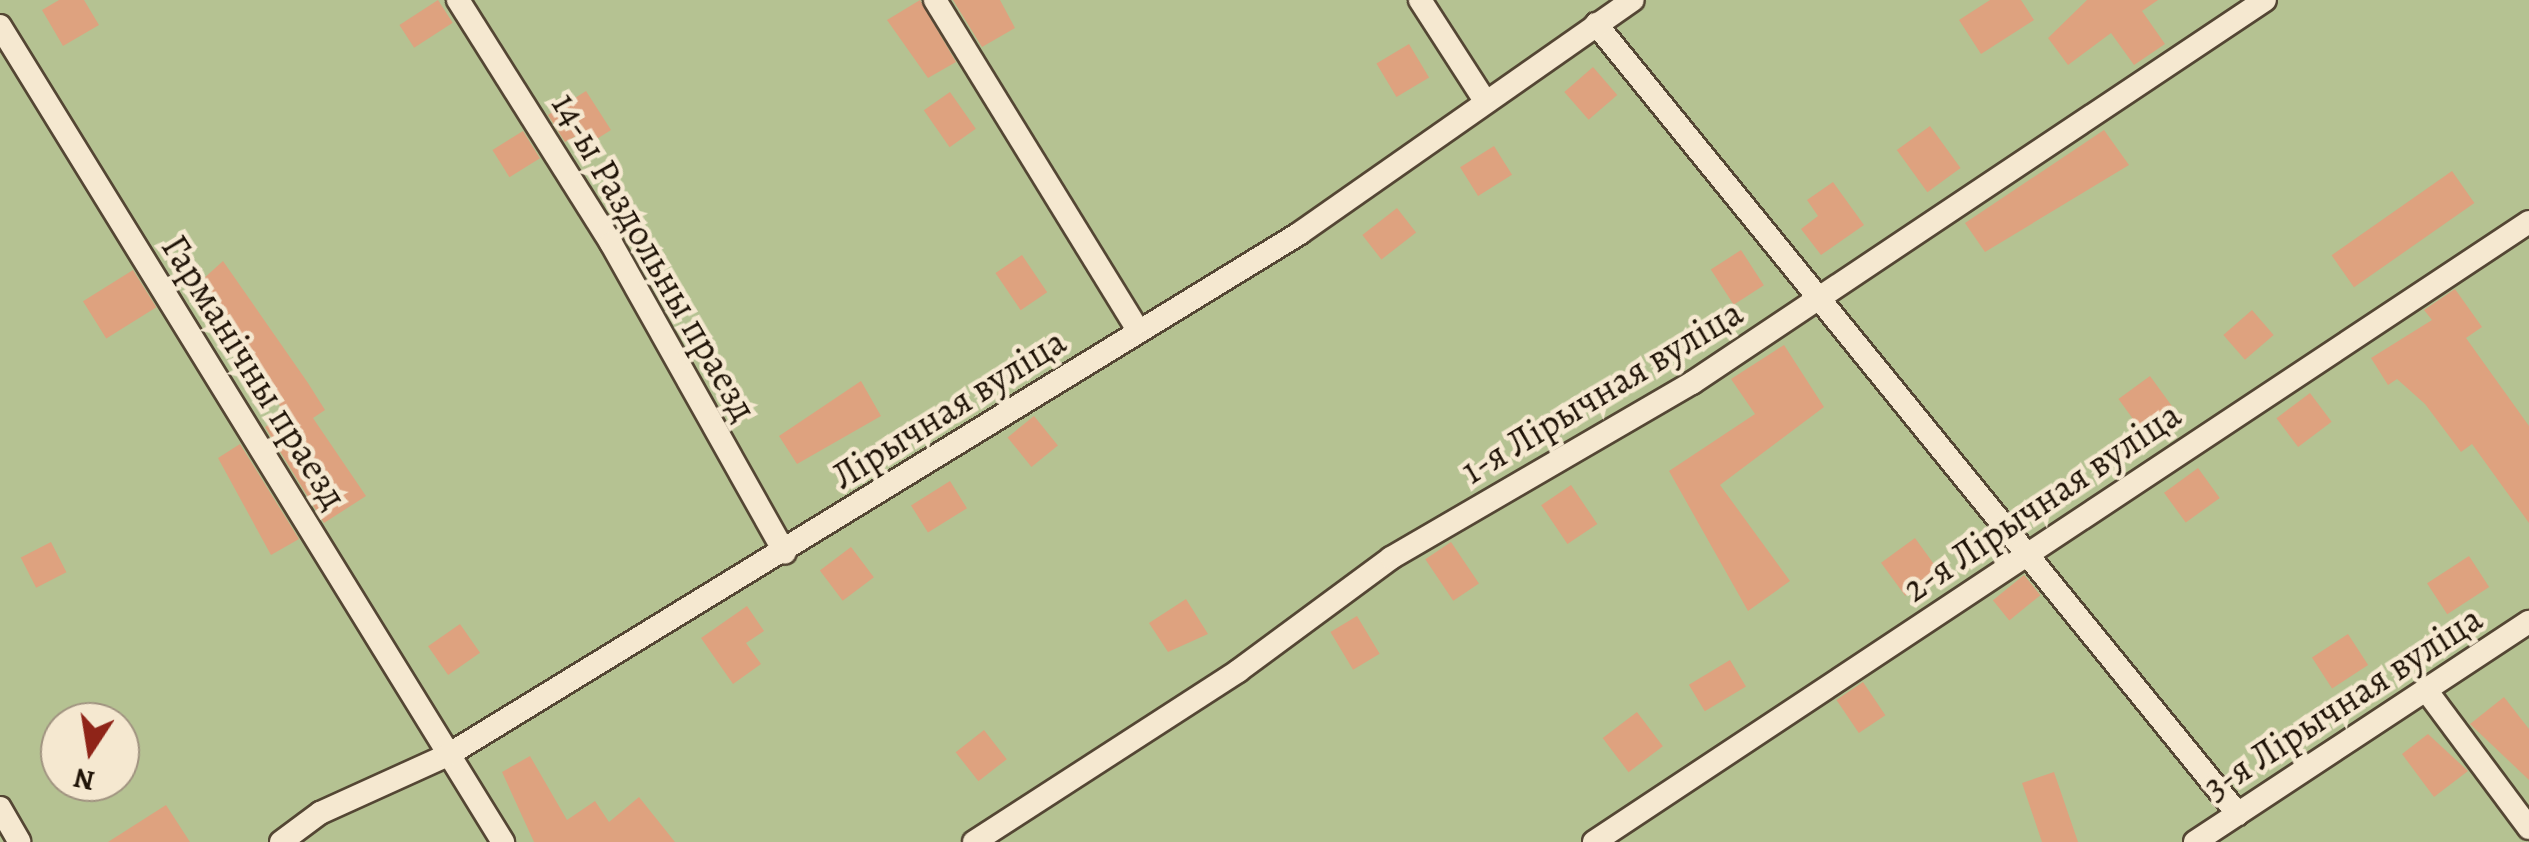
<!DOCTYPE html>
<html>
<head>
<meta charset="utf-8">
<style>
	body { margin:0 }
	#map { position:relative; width:2529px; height:842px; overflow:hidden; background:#f0dcb7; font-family:Alegreya,serif }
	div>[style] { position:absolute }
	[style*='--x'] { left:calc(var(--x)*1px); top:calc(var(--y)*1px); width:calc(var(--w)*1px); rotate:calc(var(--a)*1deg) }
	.green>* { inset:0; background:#b5c292 }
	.building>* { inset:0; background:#dea27f; transform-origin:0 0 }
	.roads { filter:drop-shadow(2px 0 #544634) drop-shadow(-2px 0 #544634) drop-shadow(0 2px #544634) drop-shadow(0 -2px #544634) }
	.service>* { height:22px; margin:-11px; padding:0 11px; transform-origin:11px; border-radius:11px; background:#f5e8d0 }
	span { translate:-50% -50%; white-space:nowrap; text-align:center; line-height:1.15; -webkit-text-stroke:9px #f5e8d0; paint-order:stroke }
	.street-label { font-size:38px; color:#201408 }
	.north { position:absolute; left:40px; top:702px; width:100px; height:100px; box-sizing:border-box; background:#f5e8d0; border:2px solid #a09380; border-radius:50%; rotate:192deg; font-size:28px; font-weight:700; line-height:40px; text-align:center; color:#201408 }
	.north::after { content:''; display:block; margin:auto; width:35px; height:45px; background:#8f2418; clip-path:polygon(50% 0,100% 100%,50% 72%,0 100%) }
</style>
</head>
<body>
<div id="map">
	<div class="green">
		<div style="clip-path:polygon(evenodd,0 0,2529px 0,2529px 842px,0 842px,0 0,60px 722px,120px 722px,120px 782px,60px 782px,60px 722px)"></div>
	</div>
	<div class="building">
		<div style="clip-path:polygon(59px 0,84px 0,99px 25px,63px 46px,42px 10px)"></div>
		<div style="left:438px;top:0;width:27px;height:46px;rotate:57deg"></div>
		<div style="clip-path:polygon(920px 0,956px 62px,928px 78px,887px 20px)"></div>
		<div style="clip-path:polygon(953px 0,1000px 0,1015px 28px,982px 47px)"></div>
		<div style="clip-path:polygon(1990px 0,2021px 0,2034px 20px,1981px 54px,1959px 20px)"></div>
		<div style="clip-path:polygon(2087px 0,2158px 0,2142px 11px,2165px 44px,2134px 65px,2111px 33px,2068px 65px,2048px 38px)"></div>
		<div style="left:1409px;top:44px;width:39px;height:38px;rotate:59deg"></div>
		<div style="left:1593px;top:67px;width:37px;height:38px;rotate:49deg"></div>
		<div style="clip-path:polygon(586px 91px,611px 130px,584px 147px,576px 136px,565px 142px,548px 115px)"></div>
		<div style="left:950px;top:92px;width:45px;height:32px;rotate:55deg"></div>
		<div style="left:1930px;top:126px;width:52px;height:41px;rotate:54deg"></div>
		<div style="clip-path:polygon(2104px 130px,2129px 165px,1985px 252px,1965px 223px)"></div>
		<div style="left:523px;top:131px;width:32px;height:36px;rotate:58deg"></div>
		<div style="left:1494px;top:146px;width:34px;height:40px;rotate:58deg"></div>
		<div style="left:2452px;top:171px;width:39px;height:147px;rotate:55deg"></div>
		<div style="clip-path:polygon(1833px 182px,1864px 225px,1821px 255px,1801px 229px,1818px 216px,1807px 200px)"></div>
		<div style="left:1397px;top:208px;width:31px;height:44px;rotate:52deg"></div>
		<div style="left:1741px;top:250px;width:42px;height:36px;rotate:57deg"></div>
		<div style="left:1022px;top:255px;width:45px;height:32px;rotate:56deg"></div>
		<div style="clip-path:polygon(223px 261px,308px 383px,325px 410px,313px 418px,366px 496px,324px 523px,265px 427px,285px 414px,202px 280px)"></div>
		<div style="left:133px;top:270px;width:44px;height:59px;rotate:58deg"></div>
		<div style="clip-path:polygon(2455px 289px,2482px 327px,2466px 338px,2529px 426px,2529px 523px,2472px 444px,2461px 452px,2425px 404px,2397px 379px,2388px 385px,2371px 358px,2432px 320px,2424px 310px)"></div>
		<div style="left:2252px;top:310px;width:33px;height:38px;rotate:49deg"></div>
		<div style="clip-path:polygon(1784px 345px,1824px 407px,1720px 485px,1790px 581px,1748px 611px,1669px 471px,1755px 414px,1731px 379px)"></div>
		<div style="left:2150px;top:376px;width:39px;height:39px;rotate:54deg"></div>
		<div style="clip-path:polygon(861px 381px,881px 416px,797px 464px,779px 436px)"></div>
		<div style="left:2310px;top:393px;width:36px;height:42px;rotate:53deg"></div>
		<div style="left:1034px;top:416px;width:38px;height:34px;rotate:51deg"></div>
		<div style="clip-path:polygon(240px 444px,299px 539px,271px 555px,218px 458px)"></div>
		<div style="left:2198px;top:468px;width:37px;height:42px;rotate:54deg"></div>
		<div style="left:950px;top:481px;width:32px;height:46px;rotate:58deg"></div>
		<div style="left:1571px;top:485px;width:47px;height:36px;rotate:56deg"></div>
		<div style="left:1915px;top:538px;width:41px;height:42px;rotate:54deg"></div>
		<div style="left:51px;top:542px;width:34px;height:34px;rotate:63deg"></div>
		<div style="left:1451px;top:542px;width:50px;height:31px;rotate:56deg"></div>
		<div style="left:851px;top:547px;width:38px;height:39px;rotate:53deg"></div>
		<div style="left:2469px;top:556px;width:37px;height:50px;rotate:57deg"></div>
		<div style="left:2024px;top:575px;width:26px;height:40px;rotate:51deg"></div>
		<div style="clip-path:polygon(1186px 599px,1208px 634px,1168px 652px,1149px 623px)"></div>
		<div style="clip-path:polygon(747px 606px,764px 631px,746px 643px,761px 664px,733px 684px,701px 638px)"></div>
		<div style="left:1357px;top:616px;width:44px;height:31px;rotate:59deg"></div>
		<div style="left:460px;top:624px;width:35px;height:39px;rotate:55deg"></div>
		<div style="left:2348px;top:634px;width:37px;height:43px;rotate:57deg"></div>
		<div style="left:1730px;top:660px;width:31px;height:48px;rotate:59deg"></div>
		<div style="left:1863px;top:682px;width:40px;height:32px;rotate:56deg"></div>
		<div style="clip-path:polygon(2504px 697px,2529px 729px,2529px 780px,2470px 724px)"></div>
		<div style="left:1637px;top:712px;width:43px;height:43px;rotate:53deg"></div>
		<div style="left:984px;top:730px;width:37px;height:36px;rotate:52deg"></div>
		<div style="clip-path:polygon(2428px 734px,2468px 771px,2434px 797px,2402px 754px)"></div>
		<div style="clip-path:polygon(530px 756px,567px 820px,595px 801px,609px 822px,639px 797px,675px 842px,534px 842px,502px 772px)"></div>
		<div style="clip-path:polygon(2054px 772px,2078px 842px,2042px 842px,2022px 783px)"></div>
		<div style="clip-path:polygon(166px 805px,190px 842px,108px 842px)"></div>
	</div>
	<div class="roads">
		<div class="service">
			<div style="--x:458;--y:0;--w:287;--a:57.8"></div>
			<div style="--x:611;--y:243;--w:355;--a:60.7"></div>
			<div style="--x:935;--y:0;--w:389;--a:58.4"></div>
			<div style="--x:1420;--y:0;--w:120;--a:57.2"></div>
			<div style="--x:1596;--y:24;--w:1018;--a:50.9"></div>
			<div style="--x:0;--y:26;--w:959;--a:58.35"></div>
			<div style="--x:2426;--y:690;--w:172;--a:53.3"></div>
			<div style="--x:0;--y:808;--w:39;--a:60"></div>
			<div style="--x:281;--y:842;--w:49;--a:-36.6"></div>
			<div style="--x:320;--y:813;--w:141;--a:-24.4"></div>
			<div style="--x:448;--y:755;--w:999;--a:-31.49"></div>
			<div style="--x:1300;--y:233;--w:406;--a:-35"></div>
			<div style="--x:974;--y:842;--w:315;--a:-32.9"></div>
			<div style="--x:1238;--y:671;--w:190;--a:-36.4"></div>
			<div style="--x:1391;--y:558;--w:348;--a:-30.2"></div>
			<div style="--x:1692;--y:383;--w:689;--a:-33.76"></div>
			<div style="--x:1594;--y:842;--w:1122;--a:-33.55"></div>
			<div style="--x:2195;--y:842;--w:400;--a:-33.4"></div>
		</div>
	</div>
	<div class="street-label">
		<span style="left:654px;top:257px;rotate:60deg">14-ы Раздольны праезд</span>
		<span style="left:254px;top:372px;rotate:58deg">Гарманічны праезд</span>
		<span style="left:1602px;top:392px;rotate:-31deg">1-я Лірычная вуліца</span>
		<span style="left:949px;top:409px;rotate:-32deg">Лірычная вуліца</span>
		<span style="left:2042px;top:502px;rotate:-34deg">2-я Лірычная вуліца</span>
		<span style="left:2343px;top:703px;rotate:-33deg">3-я Лірычная вуліца</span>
	</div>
	<div class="north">N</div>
</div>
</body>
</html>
